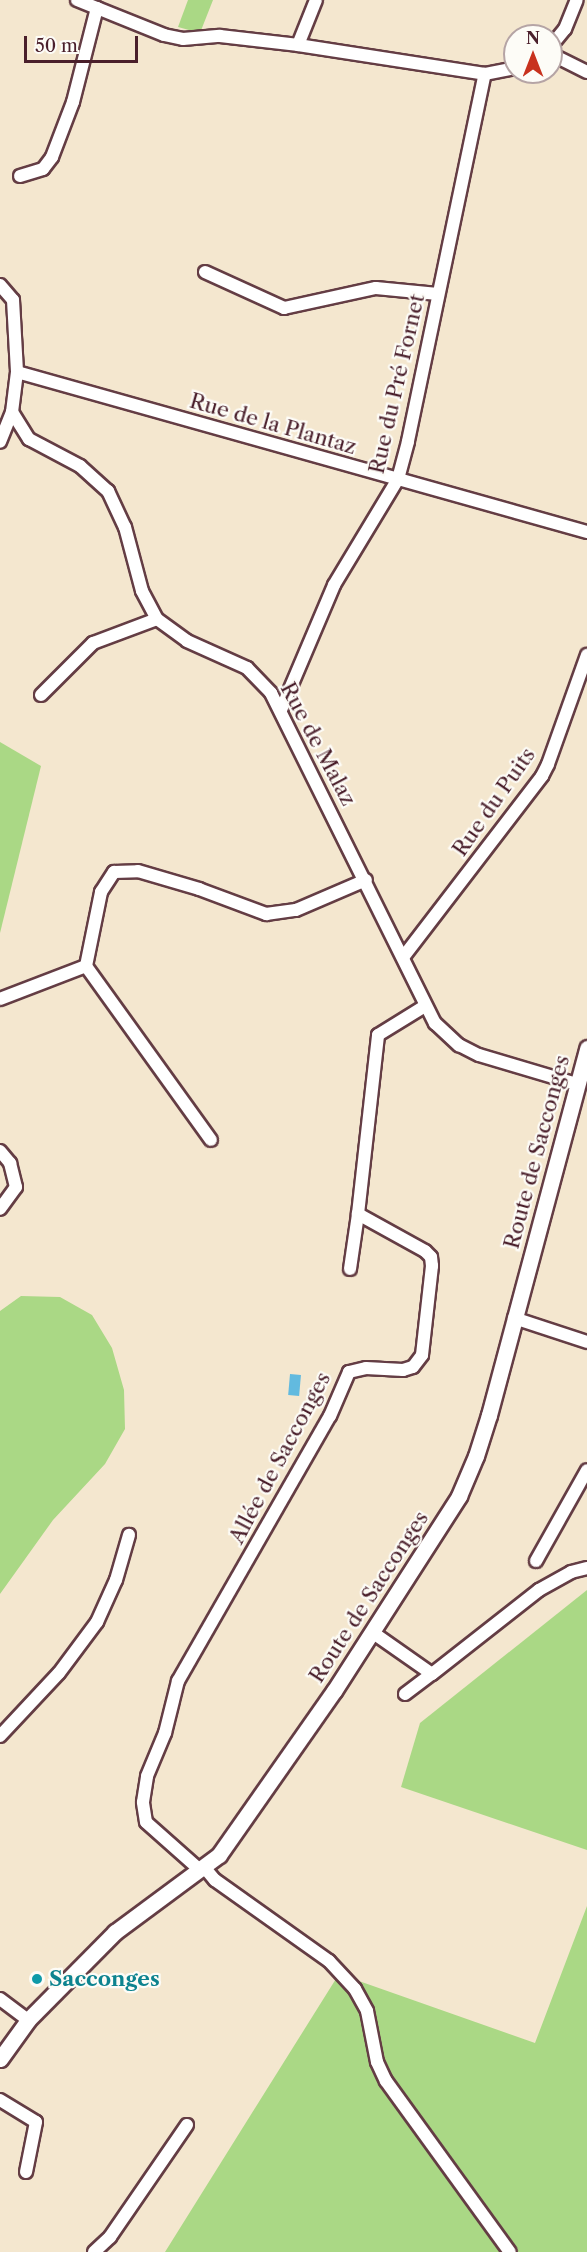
<!DOCTYPE html>
<html>
<head>
<meta charset="utf-8">
<style>
	body { margin:0 }
	#map { position:relative; width:587px; height:2252px; overflow:hidden; background:#f4e7cf; font-family:"Libre Caslon Text",serif }
	div>[style] { position:absolute }
	[style*='--x'] { left:calc(var(--x)*1px); top:calc(var(--y)*1px); width:calc(var(--w)*1px); rotate:calc(var(--a)*1deg) }
	.green>* { inset:0; background:#aad885 }
	.water>* { inset:0; background:#62badf; transform-origin:0 0 }
	.roads { filter:drop-shadow(2px 0 #643d44) drop-shadow(-2px 0 #643d44) drop-shadow(0 2px #643d44) drop-shadow(0 -2px #643d44) }
	.minor>* { height:12px; margin:-6px; padding:0 6px; transform-origin:6px; border-radius:6px; background:#fff }
	.tertiary>* { height:15px; margin:-7.5px; padding:0 7.5px; transform-origin:7.5px; border-radius:7.5px; background:#fff }
	.dots>* { width:16px; height:16px; translate:-50% -50%; box-sizing:border-box; border:3px solid #fdfcf7; border-radius:50% }
	span { translate:-50% -50%; white-space:nowrap; text-align:center; line-height:1.15; -webkit-text-stroke:4.5px #fdfcf7; paint-order:stroke }
	.street-label { font-size:21px; color:#4a1f2b }
	.culture-label { font-size:21px; color:#0d838f; font-weight:700 }
	.left { translate:0 -50%; text-align:left }
	.north { position:absolute; left:503px; top:24px; width:60px; height:60px; box-sizing:border-box; background:#fdfcf7; border:2px solid #b5a4a5; border-radius:50%; rotate:0deg; font-size:16px; font-weight:700; line-height:24px; text-align:center; color:#4a1f2b }
	.north::after { content:''; display:block; margin:auto; width:21px; height:27px; background:#c8321e; clip-path:polygon(50% 0,100% 100%,50% 72%,0 100%) }
	.scale { position:absolute; left:24px; top:36px; width:114px; height:27px; box-sizing:border-box; border:3px solid #4a1f2b; border-top:0; padding-left:8px; font-size:18px; line-height:21px; white-space:nowrap; color:#4a1f2b; -webkit-text-stroke:4px #fdfcf7; paint-order:stroke }
</style>
</head>
<body>
<div id="map">
	<div class="green">
		<div style="clip-path:polygon(188px 0,213px 0,200px 33px,178px 27px)"></div>
		<div style="clip-path:polygon(0 742px,41px 766px,0 933px)"></div>
		<div style="clip-path:polygon(21px 1296px,60px 1297px,92px 1315px,112px 1348px,124px 1390px,125px 1429px,105px 1464px,53px 1520px,0 1594px,0 1311px)"></div>
		<div style="clip-path:polygon(587px 1590px,587px 1850px,401px 1787px,420px 1723px)"></div>
		<div style="clip-path:polygon(587px 1906px,587px 2252px,165px 2252px,339px 1974px,535px 2043px)"></div>
	</div>
	<div class="water">
		<div style="left:290px;top:1374px;width:11px;height:21px;rotate:5deg"></div>
	</div>
	<div class="roads">
		<div class="minor">
			<div style="--x:77;--y:0;--w:22;--a:22"></div>
			<div style="--x:298;--y:45;--w:48;--a:-68.2"></div>
			<div style="--x:551;--y:46;--w:22;--a:-51"></div>
			<div style="--x:565;--y:29;--w:31;--a:-68"></div>
			<div style="--x:551;--y:54;--w:40;--a:26.6"></div>
			<div style="--x:20;--y:176;--w:24;--a:-17"></div>
			<div style="--x:43;--y:169;--w:15;--a:-53"></div>
			<div style="--x:52;--y:157;--w:59;--a:-69.1"></div>
			<div style="--x:73;--y:102;--w:97;--a:-75.7"></div>
			<div style="--x:97;--y:8;--w:72;--a:21.9"></div>
			<div style="--x:164;--y:35;--w:19;--a:12"></div>
			<div style="--x:183;--y:39;--w:37;--a:-5"></div>
			<div style="--x:220;--y:36;--w:79;--a:6.6"></div>
			<div style="--x:298;--y:45;--w:189;--a:8.8"></div>
			<div style="--x:205;--y:272;--w:87;--a:24.5"></div>
			<div style="--x:284;--y:308;--w:94;--a:-12.3"></div>
			<div style="--x:376;--y:288;--w:62;--a:5.5"></div>
			<div style="--x:0;--y:285;--w:20;--a:49"></div>
			<div style="--x:13;--y:300;--w:72;--a:86.8"></div>
			<div style="--x:17;--y:372;--w:40;--a:97.1"></div>
			<div style="--x:12;--y:412;--w:32;--a:112"></div>
			<div style="--x:17;--y:372;--w:592;--a:15.68"></div>
			<div style="--x:12;--y:412;--w:32;--a:58"></div>
			<div style="--x:29;--y:439;--w:58;--a:27.9"></div>
			<div style="--x:80;--y:466;--w:38;--a:42"></div>
			<div style="--x:108;--y:491;--w:40;--a:65"></div>
			<div style="--x:125;--y:527;--w:66;--a:75.1"></div>
			<div style="--x:142;--y:591;--w:32;--a:62"></div>
			<div style="--x:157;--y:619;--w:37;--a:36"></div>
			<div style="--x:187;--y:641;--w:66;--a:24.2"></div>
			<div style="--x:247;--y:668;--w:35;--a:46"></div>
			<div style="--x:271;--y:693;--w:369;--a:63.6"></div>
			<div style="--x:435;--y:1023;--w:33;--a:43"></div>
			<div style="--x:459;--y:1045;--w:22;--a:27"></div>
			<div style="--x:479;--y:1055;--w:101;--a:16.6"></div>
			<div style="--x:41;--y:695;--w:74;--a:-45"></div>
			<div style="--x:93;--y:643;--w:68;--a:-20.6"></div>
			<div style="--x:281;--y:710;--w:136;--a:-67"></div>
			<div style="--x:334;--y:585;--w:124;--a:-58.9"></div>
			<div style="--x:398;--y:479;--w:39;--a:-75"></div>
			<div style="--x:408;--y:441;--w:375;--a:-78.2"></div>
			<div style="--x:485;--y:74;--w:31;--a:-11"></div>
			<div style="--x:404;--y:956;--w:227;--a:-52.5"></div>
			<div style="--x:542;--y:776;--w:13;--a:-63"></div>
			<div style="--x:548;--y:764;--w:116;--a:-70.3"></div>
			<div style="--x:86;--y:966;--w:76;--a:-78.5"></div>
			<div style="--x:101;--y:892;--w:24;--a:-57"></div>
			<div style="--x:114;--y:872;--w:24;--a:-2"></div>
			<div style="--x:138;--y:871;--w:64;--a:16.4"></div>
			<div style="--x:199;--y:889;--w:72;--a:20.5"></div>
			<div style="--x:266;--y:914;--w:30;--a:-8"></div>
			<div style="--x:296;--y:910;--w:76;--a:-23.2"></div>
			<div style="--x:86;--y:966;--w:214;--a:54.3"></div>
			<div style="--x:0;--y:999;--w:92;--a:-21"></div>
			<div style="--x:0;--y:1151;--w:16;--a:50"></div>
			<div style="--x:10;--y:1163;--w:25;--a:76"></div>
			<div style="--x:16;--y:1187;--w:27;--a:126"></div>
			<div style="--x:350;--y:1269;--w:56;--a:-81.7"></div>
			<div style="--x:514;--y:1318;--w:77;--a:18.2"></div>
			<div style="--x:536;--y:1561;--w:104;--a:-60.7"></div>
			<div style="--x:372;--y:1632;--w:73;--a:35"></div>
			<div style="--x:432;--y:1674;--w:136;--a:-38.1"></div>
			<div style="--x:539;--y:1590;--w:37;--a:-29"></div>
			<div style="--x:571;--y:1572;--w:16;--a:-14"></div>
			<div style="--x:405;--y:1694;--w:34;--a:-37"></div>
			<div style="--x:0;--y:1736;--w:86;--a:-46.9"></div>
			<div style="--x:59;--y:1673;--w:64;--a:-53.3"></div>
			<div style="--x:97;--y:1622;--w:46;--a:-65.7"></div>
			<div style="--x:116;--y:1580;--w:47;--a:-73.9"></div>
			<div style="--x:204;--y:1867;--w:17;--a:50"></div>
			<div style="--x:215;--y:1880;--w:140;--a:35.4"></div>
			<div style="--x:329;--y:1961;--w:38;--a:47"></div>
			<div style="--x:355;--y:1989;--w:25;--a:61"></div>
			<div style="--x:367;--y:2011;--w:52;--a:78.9"></div>
			<div style="--x:377;--y:2062;--w:21;--a:65"></div>
			<div style="--x:386;--y:2081;--w:211;--a:54.1"></div>
			<div style="--x:200;--y:1870;--w:72;--a:-138.4"></div>
			<div style="--x:146;--y:1822;--w:20;--a:-99"></div>
			<div style="--x:143;--y:1802;--w:26;--a:-81"></div>
			<div style="--x:147;--y:1776;--w:47;--a:-67.3"></div>
			<div style="--x:165;--y:1733;--w:54;--a:-76"></div>
			<div style="--x:178;--y:1681;--w:305;--a:-60.2"></div>
			<div style="--x:330;--y:1416;--w:48;--a:-66.6"></div>
			<div style="--x:349;--y:1372;--w:17;--a:-13"></div>
			<div style="--x:366;--y:1368;--w:37;--a:3"></div>
			<div style="--x:403;--y:1370;--w:10;--a:-17"></div>
			<div style="--x:413;--y:1367;--w:15;--a:-53"></div>
			<div style="--x:422;--y:1355;--w:90;--a:-83.6"></div>
			<div style="--x:432;--y:1266;--w:9;--a:-96"></div>
			<div style="--x:431;--y:1257;--w:8;--a:-135"></div>
			<div style="--x:425;--y:1251;--w:77;--a:-151.1"></div>
			<div style="--x:358;--y:1214;--w:180;--a:-83.6"></div>
			<div style="--x:378;--y:1035;--w:55;--a:-31.7"></div>
			<div style="--x:0;--y:1999;--w:35;--a:37"></div>
			<div style="--x:0;--y:2100;--w:42;--a:31.4"></div>
			<div style="--x:36;--y:2122;--w:51;--a:101.3"></div>
			<div style="--x:94;--y:2252;--w:22;--a:-43"></div>
			<div style="--x:110;--y:2237;--w:136;--a:-55.5"></div>
		</div>
		<div class="tertiary">
			<div style="--x:0;--y:2059;--w:48;--a:-54.3"></div>
			<div style="--x:28;--y:2020;--w:124;--a:-45.3"></div>
			<div style="--x:115;--y:1932;--w:129;--a:-36.5"></div>
			<div style="--x:219;--y:1855;--w:200;--a:-55"></div>
			<div style="--x:334;--y:1691;--w:232;--a:-57.3"></div>
			<div style="--x:459;--y:1496;--w:43;--a:-67"></div>
			<div style="--x:476;--y:1456;--w:43;--a:-72.4"></div>
			<div style="--x:489;--y:1415;--w:380;--a:-75"></div>
		</div>
	</div>
	<div class="dots">
		<div style="left:37px;top:1979px;background:#0f9aa8"></div>
	</div>
	<div class="street-label">
		<span style="left:397px;top:384px;rotate:-77deg">Rue du Pré Fornet</span>
		<span style="left:273px;top:424px;rotate:16deg">Rue de la Plantaz</span>
		<span style="left:318px;top:744px;rotate:62deg">Rue de Malaz</span>
		<span style="left:494px;top:802px;rotate:-55deg">Rue du Puits</span>
		<span style="left:537px;top:1152px;rotate:-75deg">Route de Sacconges</span>
		<span style="left:280px;top:1458px;rotate:-62deg">Allée de Sacconges</span>
		<span style="left:369px;top:1597px;rotate:-57deg">Route de Sacconges</span>
	</div>
	<div class="culture-label">
		<span class="left" style="left:49px;top:1979px">Sacconges</span>
	</div>
	<div class="north">N</div>
	<div class="scale">50 m</div>
</div>
</body>
</html>
